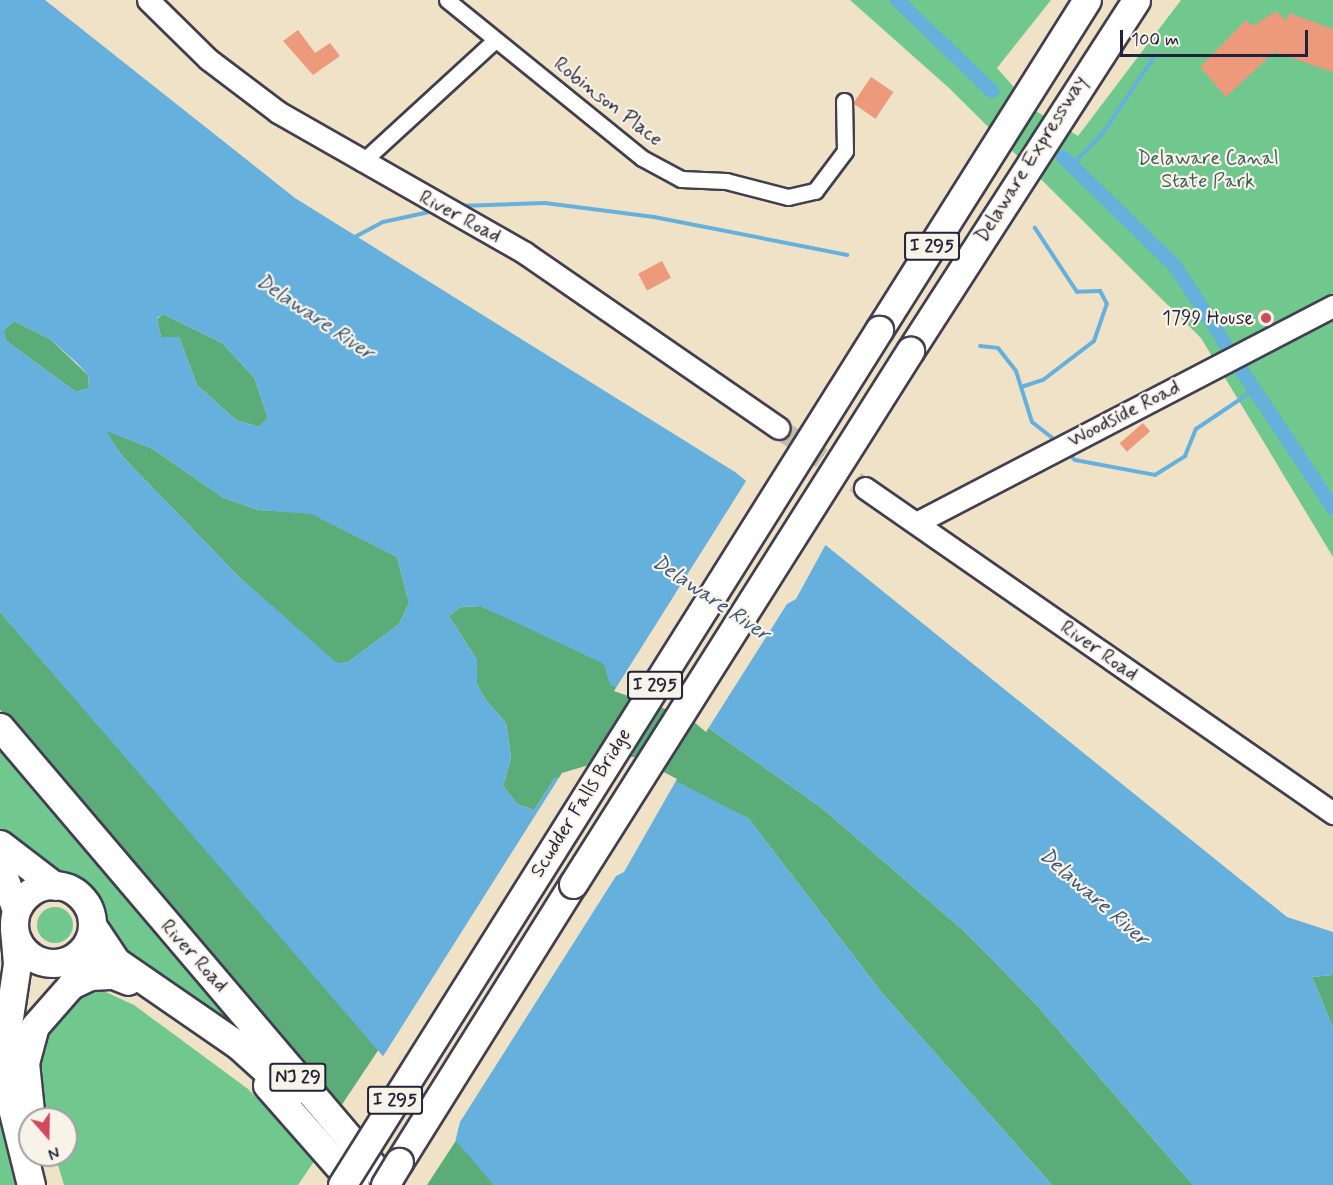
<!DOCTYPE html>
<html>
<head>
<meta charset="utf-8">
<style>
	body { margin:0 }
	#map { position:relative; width:1333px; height:1185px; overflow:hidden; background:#f0e2c6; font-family:Mynerve,sans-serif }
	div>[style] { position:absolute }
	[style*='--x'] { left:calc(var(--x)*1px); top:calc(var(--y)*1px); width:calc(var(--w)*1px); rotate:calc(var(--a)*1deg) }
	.green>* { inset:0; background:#70c88e }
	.round { border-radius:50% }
	.forest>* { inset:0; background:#5cac79 }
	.water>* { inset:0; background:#66b0de }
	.pier>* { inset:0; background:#f0e2c6 }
	.stream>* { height:4px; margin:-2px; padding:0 2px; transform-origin:2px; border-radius:2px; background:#66b0de }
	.canal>* { height:14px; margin:-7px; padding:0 7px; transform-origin:7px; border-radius:7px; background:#66b0de }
	.building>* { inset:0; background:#ec997c; transform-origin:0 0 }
	.secondary-tunnel>* { height:21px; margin-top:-10.5px; transform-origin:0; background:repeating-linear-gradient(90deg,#c7bcaa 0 21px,transparent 0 31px) }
	.roads { filter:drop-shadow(2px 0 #413f50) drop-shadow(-2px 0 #413f50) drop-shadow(0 2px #413f50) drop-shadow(0 -2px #413f50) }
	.street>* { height:15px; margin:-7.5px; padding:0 7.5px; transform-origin:7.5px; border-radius:7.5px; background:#fff }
	.secondary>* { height:21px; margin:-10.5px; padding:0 10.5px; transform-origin:10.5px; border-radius:10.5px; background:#fff }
	.highway>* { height:27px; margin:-13.5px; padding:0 13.5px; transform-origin:13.5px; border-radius:13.5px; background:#fff }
	.highway>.ring { margin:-13.5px; padding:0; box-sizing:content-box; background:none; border:27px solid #fff; border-radius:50% }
	.bridges { filter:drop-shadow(2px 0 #413f50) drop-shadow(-2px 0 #413f50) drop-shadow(0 2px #413f50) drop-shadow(0 -2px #413f50) }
	.highway-bridge>* { height:27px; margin:-13.5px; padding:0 13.5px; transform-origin:13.5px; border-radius:13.5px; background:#fff }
	.dots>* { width:16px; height:16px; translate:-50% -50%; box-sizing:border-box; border:3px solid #f7f3e8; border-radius:50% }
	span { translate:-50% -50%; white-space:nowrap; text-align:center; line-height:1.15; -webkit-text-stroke:4.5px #f7f3e8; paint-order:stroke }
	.shield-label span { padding:2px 4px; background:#f7f3e8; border:2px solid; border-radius:4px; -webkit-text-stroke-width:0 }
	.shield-label { font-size:18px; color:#22223b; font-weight:700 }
	.street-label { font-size:20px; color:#22223b }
	.park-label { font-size:20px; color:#3d5c58 }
	.poi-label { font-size:20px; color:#22223b }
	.right { translate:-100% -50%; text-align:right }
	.water-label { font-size:21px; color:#3a5474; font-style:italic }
	.north { position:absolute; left:18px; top:1107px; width:60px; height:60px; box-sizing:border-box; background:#f7f3e8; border:2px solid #a29fa3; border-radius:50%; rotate:160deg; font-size:16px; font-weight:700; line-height:24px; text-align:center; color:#22223b }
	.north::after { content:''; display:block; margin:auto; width:21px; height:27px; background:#d1495b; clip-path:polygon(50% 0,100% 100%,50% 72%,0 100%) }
	.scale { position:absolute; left:1120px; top:30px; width:188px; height:27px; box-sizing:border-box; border:3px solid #22223b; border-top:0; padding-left:8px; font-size:18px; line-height:21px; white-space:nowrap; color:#22223b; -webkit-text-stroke:4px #f7f3e8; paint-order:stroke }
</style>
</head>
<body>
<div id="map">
	<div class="green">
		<div style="clip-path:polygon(850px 0,1051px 0,997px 68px,1034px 110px,1078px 136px,1181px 0,1333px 0,1333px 557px,1201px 338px,949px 88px)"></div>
		<div style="clip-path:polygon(0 746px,167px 947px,249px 1044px,121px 957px,82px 891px,0 836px)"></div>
		<div class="round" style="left:37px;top:907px;width:36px;height:36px"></div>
		<div style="clip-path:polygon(97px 988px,134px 1005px,248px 1089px,315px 1160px,298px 1185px,64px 1185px,55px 1155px,66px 1155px,66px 1119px,45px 1119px,38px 1094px,38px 1039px,77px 991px)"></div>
		<div style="clip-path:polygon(0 1105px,20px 1185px,0 1185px)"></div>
	</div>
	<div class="forest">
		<div style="clip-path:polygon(163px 314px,222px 343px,254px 377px,268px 418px,259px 427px,236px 420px,197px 385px,179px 337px,161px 337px,157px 319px)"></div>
		<div style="clip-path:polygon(14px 321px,50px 339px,88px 375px,89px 388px,76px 392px,6px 341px,3px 331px)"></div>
		<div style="clip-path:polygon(105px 430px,153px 449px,222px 497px,258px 510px,311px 513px,397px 557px,409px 603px,399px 624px,348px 662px,337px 664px,238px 576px,122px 456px)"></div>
		<div style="clip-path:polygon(481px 606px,589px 655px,689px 714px,823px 809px,964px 931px,1034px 1002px,1193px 1185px,1052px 1185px,883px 994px,748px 818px,716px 804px,555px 778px,534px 810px,517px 804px,503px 786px,511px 758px,506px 723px,485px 699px,477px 684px,477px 660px,449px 616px,461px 607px)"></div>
		<div style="clip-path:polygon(0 612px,379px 1049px,339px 1109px,0 710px)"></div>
		<div style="clip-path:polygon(1333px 975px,1333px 1028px,1312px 977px)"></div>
		<div style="clip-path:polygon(457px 1139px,494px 1185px,427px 1185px)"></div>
	</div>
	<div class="water">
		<div style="clip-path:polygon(evenodd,0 0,45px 0,295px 198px,735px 472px,1287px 917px,1333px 932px,1333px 975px,1312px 977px,1333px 1028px,1333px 1185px,1193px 1185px,1034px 1002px,964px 931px,823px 809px,689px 714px,610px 685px,604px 664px,481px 606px,461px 607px,449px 616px,477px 660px,477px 684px,485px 699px,506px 723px,511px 758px,503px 786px,517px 804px,534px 810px,555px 778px,617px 760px,635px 760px,748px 818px,883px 994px,1052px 1185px,494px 1185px,0 612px,0 0,163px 314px,222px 343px,254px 377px,268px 418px,259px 427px,236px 420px,197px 385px,179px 337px,161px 337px,157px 318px,163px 314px,0 0,14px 321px,50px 339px,77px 363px,88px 375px,89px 388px,76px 392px,6px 341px,4px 330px,14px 321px,0 0,106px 431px,153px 449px,222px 497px,258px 510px,311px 514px,397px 557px,409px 603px,399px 624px,348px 662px,337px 663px,238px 576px,122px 456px,106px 431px)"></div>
	</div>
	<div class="pier">
		<div style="clip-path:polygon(748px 478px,827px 542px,796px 599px,787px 604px,706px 732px,688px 717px,614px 691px)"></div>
		<div style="clip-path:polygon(616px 757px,635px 757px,677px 779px,624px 872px,616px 876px,460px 1122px,455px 1142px,382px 1058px,562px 773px)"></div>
	</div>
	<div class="stream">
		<div style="--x:1072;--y:165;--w:45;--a:-45.9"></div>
		<div style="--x:1103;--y:133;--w:94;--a:-56.3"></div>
		<div style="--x:459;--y:206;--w:86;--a:-2"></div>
		<div style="--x:545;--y:203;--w:110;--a:7.3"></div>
		<div style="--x:654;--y:217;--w:197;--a:11.1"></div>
		<div style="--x:351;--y:239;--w:36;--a:-28"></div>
		<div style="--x:383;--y:222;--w:52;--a:-12.2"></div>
		<div style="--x:980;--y:346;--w:18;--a:6"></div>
		<div style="--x:998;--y:348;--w:29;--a:52"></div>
		<div style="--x:1016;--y:371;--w:53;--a:72.6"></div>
		<div style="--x:1032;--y:422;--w:33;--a:38"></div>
		<div style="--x:1021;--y:387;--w:23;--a:-18"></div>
		<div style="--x:1043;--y:380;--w:64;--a:-37.4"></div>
		<div style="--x:1094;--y:341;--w:39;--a:-71"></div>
		<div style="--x:1107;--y:304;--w:15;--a:-118"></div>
		<div style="--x:1100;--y:291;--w:23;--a:178"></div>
		<div style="--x:1077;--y:292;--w:77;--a:-123.3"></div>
		<div style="--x:1067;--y:452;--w:11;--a:45"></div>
		<div style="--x:1075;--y:460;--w:81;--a:10.6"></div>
		<div style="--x:1155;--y:475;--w:36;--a:-32"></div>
		<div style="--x:1185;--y:456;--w:29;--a:-68"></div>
		<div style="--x:1196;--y:429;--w:70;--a:-33.9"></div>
	</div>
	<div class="canal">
		<div style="--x:897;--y:0;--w:132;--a:43.8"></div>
		<div style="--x:1063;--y:157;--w:156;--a:44.2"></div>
		<div style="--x:1175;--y:266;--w:79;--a:56.9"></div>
		<div style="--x:1222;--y:339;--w:13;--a:58"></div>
		<div style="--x:1238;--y:365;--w:172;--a:56.4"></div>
	</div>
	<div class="building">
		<div style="clip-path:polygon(1276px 11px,1286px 21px,1289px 13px,1333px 29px,1333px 72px,1274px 52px,1226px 97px,1200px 67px,1246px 20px,1253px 26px)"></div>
		<div style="clip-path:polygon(298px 30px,315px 53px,330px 43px,340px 56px,313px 75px,283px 41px)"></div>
		<div style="left:871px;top:77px;width:27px;height:32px;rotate:34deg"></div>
		<div style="left:662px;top:261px;width:19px;height:27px;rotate:62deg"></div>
		<div style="left:1265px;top:308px;width:17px;height:10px;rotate:54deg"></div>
		<div style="left:1143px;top:423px;width:11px;height:31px;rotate:49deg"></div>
	</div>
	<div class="secondary-tunnel">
		<div style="--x:779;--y:428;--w:105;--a:34.9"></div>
	</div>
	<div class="roads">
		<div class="street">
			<div style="--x:447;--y:0;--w:251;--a:39"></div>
			<div style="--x:642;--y:158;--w:44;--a:28.3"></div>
			<div style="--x:681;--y:179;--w:45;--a:2.5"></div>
			<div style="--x:726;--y:181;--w:64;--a:14.5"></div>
			<div style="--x:788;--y:197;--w:28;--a:-13"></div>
			<div style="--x:815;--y:191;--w:50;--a:-53.1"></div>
			<div style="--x:845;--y:151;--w:50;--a:-91.1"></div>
			<div style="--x:361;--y:163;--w:179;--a:-42.5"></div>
		</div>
		<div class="secondary">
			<div style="--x:148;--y:0;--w:84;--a:44.5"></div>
			<div style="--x:208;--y:59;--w:88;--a:37.1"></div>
			<div style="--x:278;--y:112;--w:284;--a:29.7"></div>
			<div style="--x:525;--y:253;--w:308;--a:34.6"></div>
			<div style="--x:865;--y:488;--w:570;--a:34.78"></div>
			<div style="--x:916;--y:523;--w:470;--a:-27.5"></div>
		</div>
		<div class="highway">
			<div style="--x:879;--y:330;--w:390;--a:-57.8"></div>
			<div style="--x:910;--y:351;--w:417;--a:-57.2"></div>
			<div style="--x:0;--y:727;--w:601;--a:49.66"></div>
			<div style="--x:0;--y:844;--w:69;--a:37.4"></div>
			<div style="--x:0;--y:866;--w:47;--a:70"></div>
			<div class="ring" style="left:14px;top:885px;width:51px;height:51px"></div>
			<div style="--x:92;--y:925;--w:43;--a:56.3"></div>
			<div style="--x:116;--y:961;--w:150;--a:34.6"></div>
			<div style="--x:239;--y:1046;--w:70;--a:42.1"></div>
			<div style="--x:14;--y:929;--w:35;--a:85"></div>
			<div style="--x:17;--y:964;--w:88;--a:98.5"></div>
			<div style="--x:4;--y:1051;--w:29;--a:88"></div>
			<div style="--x:5;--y:1080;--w:108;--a:76.1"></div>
			<div style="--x:63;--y:962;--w:23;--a:5"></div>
			<div style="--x:86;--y:964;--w:45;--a:22"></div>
			<div style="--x:267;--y:1085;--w:133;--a:48.7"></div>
			<div style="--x:30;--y:1111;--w:48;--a:-95.9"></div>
			<div style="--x:25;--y:1063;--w:38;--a:-75"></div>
			<div style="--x:35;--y:1026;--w:55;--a:-48.7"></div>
			<div style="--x:71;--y:985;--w:21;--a:-25"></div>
			<div style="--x:90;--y:976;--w:20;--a:-3"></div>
			<div style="--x:399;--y:1162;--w:328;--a:-58"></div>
		</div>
	</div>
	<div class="bridges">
		<div class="highway-bridge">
			<div style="--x:573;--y:884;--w:631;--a:-57.7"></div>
			<div style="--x:342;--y:1185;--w:1010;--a:-57.87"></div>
			<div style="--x:385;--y:1185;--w:27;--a:-59"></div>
		</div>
	</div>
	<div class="dots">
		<div style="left:1266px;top:318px;background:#d1495b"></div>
	</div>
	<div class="shield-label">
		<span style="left:932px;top:246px">I 295</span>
		<span style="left:655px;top:685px">I 295</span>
		<span style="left:298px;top:1077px">NJ 29</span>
		<span style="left:395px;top:1100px">I 295</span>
	</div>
	<div class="street-label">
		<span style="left:608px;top:102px;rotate:38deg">Robinson Place</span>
		<span style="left:1031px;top:159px;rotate:-58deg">Delaware Expressway</span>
		<span style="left:460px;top:217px;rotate:28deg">River Road</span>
		<span style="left:1124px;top:414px;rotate:-27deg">Woodside Road</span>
		<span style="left:1099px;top:651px;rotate:35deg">River Road</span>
		<span style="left:581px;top:803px;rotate:-58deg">Scudder Falls Bridge</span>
		<span style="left:194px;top:956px;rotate:48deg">River Road</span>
	</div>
	<div class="park-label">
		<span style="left:1208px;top:170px">Delaware Canal<br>State Park</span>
	</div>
	<div class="poi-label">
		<span class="right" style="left:1254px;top:318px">1799 House</span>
	</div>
	<div class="water-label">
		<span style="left:315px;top:317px;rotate:34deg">Delaware River</span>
		<span style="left:711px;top:598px;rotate:34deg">Delaware River</span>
		<span style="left:1094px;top:897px;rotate:41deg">Delaware River</span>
	</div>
	<div class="north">N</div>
	<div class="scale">100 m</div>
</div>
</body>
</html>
